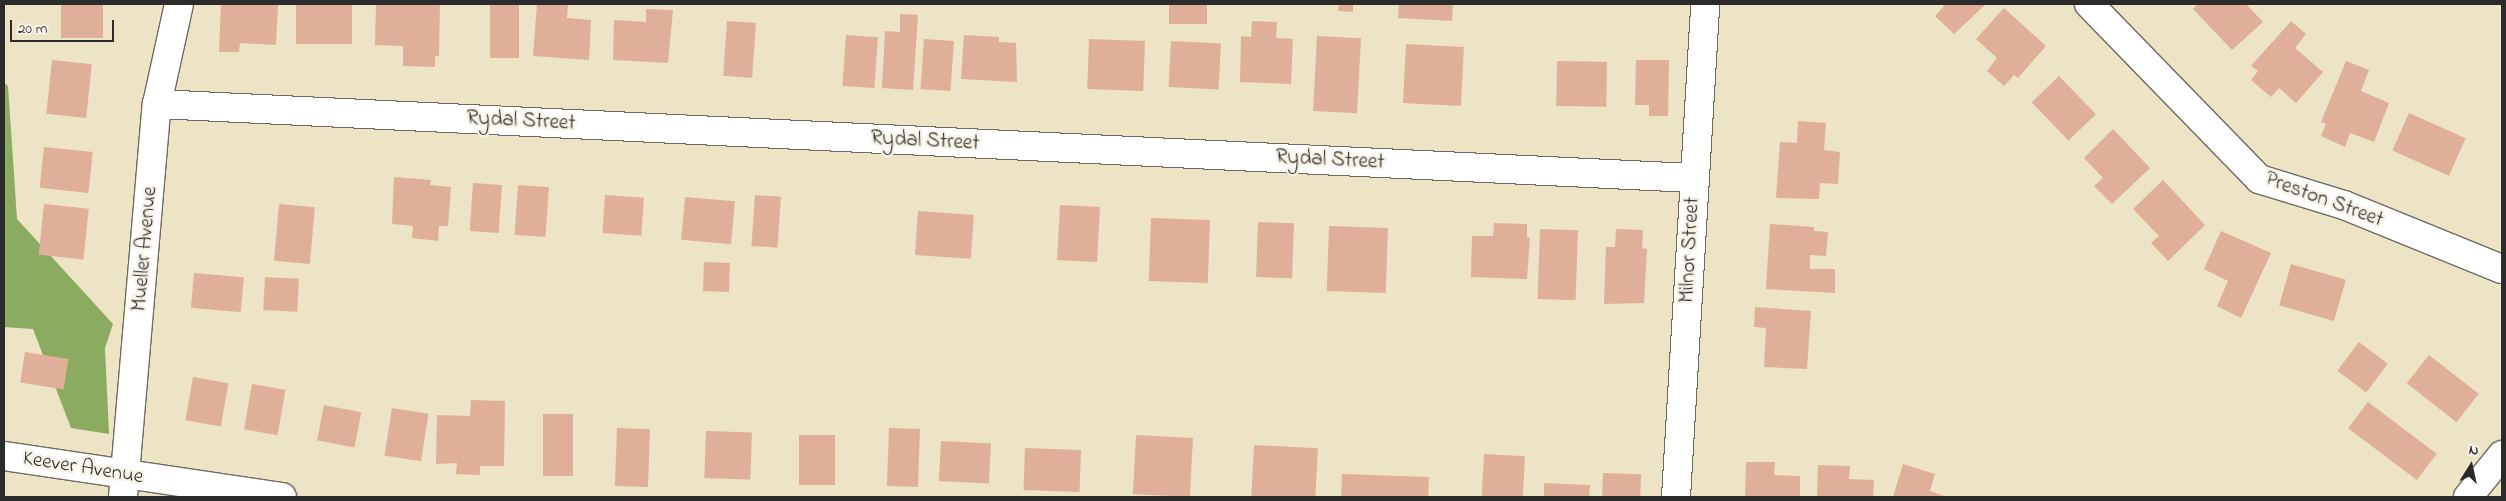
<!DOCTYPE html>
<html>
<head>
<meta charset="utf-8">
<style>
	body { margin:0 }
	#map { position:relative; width:2506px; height:501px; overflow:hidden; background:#ede3c5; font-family:"Indie Flower",sans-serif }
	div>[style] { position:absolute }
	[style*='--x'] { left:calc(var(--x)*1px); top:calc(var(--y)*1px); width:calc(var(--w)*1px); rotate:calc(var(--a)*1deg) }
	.forest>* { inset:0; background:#8aab60 }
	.building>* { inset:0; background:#dfaf9a; transform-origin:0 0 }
	.roads { filter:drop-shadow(1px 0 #6f6b61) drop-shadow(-1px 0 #6f6b61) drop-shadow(0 1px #6f6b61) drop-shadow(0 -1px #6f6b61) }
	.minor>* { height:28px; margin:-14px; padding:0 14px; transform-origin:14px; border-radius:14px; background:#fff }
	span { translate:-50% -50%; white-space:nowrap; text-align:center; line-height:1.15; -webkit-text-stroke:5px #f7f3e8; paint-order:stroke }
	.street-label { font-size:21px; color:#2b2b2b }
	.frame { position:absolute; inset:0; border:5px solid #2b2b2b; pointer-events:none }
	.north { position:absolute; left:2446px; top:441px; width:50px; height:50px; -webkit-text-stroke:4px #f7f3e8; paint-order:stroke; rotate:10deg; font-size:14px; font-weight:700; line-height:20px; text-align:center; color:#2b2b2b }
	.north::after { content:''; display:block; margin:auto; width:18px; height:22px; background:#2b2b2b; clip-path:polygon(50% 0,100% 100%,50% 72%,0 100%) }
	.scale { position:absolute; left:10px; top:20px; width:104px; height:22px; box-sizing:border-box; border:2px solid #2b2b2b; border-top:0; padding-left:6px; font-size:15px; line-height:18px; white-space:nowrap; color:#2b2b2b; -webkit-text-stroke:4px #f7f3e8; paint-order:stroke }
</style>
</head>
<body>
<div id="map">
	<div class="forest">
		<div style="clip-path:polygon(4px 83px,8px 86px,17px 219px,113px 324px,105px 348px,109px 434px,71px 428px,33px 329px,4px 327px)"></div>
	</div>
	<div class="building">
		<div style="left:61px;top:4px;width:42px;height:34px"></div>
		<div style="clip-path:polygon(221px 4px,278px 4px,276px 45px,240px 43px,239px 52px,219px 52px)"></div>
		<div style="left:296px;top:4px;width:56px;height:40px"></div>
		<div style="clip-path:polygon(376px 4px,440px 4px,439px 56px,435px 56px,435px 67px,403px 66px,403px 46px,375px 45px)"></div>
		<div style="left:490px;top:4px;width:29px;height:54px"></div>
		<div style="clip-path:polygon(537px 4px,568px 4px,567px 18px,591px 20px,589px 60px,533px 56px)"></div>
		<div style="left:1169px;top:4px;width:38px;height:20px"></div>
		<div style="clip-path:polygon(1339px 4px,1353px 4px,1353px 12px,1338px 11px)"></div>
		<div style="clip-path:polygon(1399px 4px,1453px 4px,1452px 21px,1398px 18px)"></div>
		<div style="clip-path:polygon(1942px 4px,1986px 4px,1954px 34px,1935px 16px,1944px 6px)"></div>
		<div style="clip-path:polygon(2198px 4px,2246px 4px,2263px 22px,2232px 50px,2193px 9px)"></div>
		<div style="clip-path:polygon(2004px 8px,2046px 46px,2018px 78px,2014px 75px,2004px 86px,1987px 71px,1997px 58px,1976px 39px)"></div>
		<div style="clip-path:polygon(646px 9px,673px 10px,668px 63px,613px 60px,614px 20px,646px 22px)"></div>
		<div style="clip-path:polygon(900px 14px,918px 15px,913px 90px,882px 88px,885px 31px,900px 32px)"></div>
		<div style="left:727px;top:21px;width:29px;height:55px;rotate:4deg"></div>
		<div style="clip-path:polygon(1252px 21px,1277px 22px,1276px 38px,1293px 39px,1291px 84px,1240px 82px,1241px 36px,1251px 37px)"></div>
		<div style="clip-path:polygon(2291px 21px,2306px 34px,2295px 48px,2323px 72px,2296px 103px,2279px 88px,2271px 97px,2251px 80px,2258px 71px,2251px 66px)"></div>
		<div style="left:846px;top:35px;width:32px;height:51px;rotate:4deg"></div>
		<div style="clip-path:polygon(964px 35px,999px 37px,999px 42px,1016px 43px,1017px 82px,961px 79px)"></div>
		<div style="left:1317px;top:36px;width:44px;height:75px;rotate:3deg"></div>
		<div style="left:924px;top:39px;width:30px;height:50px;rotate:4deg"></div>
		<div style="left:1089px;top:39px;width:56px;height:50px;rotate:2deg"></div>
		<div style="left:1171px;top:41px;width:50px;height:46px;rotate:3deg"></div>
		<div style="left:1406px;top:44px;width:58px;height:59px;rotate:3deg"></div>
		<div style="left:52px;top:60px;width:40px;height:54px;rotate:6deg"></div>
		<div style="clip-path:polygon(1636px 60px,1669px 60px,1668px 116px,1649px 116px,1649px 105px,1635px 105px)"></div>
		<div style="left:1557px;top:61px;width:50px;height:45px;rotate:1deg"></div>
		<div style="clip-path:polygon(2346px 61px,2369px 70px,2361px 91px,2389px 103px,2374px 142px,2350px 133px,2345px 147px,2321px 136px,2326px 124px,2321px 122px)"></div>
		<div style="left:2059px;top:76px;width:53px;height:38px;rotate:46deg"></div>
		<div style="left:2409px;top:113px;width:62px;height:41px;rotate:24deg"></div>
		<div style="clip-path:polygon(1798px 121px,1826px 123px,1824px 150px,1840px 152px,1838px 184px,1820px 183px,1819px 199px,1776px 198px,1780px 142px,1797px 143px)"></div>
		<div style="clip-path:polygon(2113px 129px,2150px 168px,2112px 204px,2094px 186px,2103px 178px,2084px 158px)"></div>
		<div style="left:44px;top:147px;width:49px;height:41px;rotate:6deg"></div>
		<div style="clip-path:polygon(394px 177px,431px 180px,430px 185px,451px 187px,448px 226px,439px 226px,438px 241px,412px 238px,413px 226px,392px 224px)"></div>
		<div style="clip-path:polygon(2163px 180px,2205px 225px,2168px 261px,2151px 243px,2159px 236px,2133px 209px)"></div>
		<div style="left:473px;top:183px;width:29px;height:48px;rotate:4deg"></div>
		<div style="left:518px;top:185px;width:31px;height:50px;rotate:4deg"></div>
		<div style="left:605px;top:195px;width:39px;height:38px;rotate:4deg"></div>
		<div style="left:755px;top:195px;width:26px;height:51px;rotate:4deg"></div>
		<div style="left:685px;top:197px;width:50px;height:43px;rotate:5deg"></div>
		<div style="left:44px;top:204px;width:45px;height:51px;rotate:6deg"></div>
		<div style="left:279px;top:204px;width:36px;height:57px;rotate:5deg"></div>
		<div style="left:1060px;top:205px;width:40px;height:55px;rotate:3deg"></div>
		<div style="left:918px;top:211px;width:56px;height:44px;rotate:4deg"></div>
		<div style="left:1151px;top:218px;width:59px;height:63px;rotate:2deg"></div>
		<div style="left:1258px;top:222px;width:36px;height:55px;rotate:2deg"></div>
		<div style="clip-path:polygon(1494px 223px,1527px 224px,1527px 237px,1530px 238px,1527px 279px,1471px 277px,1472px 236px,1493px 236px)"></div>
		<div style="clip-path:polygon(1770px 224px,1814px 227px,1814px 231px,1828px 232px,1826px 256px,1810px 255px,1810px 269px,1835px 269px,1835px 293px,1766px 289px)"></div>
		<div style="left:1329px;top:226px;width:59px;height:65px;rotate:2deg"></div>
		<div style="left:1540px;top:229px;width:38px;height:70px;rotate:2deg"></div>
		<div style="clip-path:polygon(1616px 229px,1643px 230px,1642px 248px,1647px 249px,1644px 303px,1604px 304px,1606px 247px,1615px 247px)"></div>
		<div style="clip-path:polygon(2221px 231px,2271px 253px,2241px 318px,2217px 306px,2228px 281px,2204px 269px)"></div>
		<div style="left:704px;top:262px;width:26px;height:29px;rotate:2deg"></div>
		<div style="left:2291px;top:264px;width:57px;height:43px;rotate:16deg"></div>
		<div style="left:194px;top:273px;width:50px;height:35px;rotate:5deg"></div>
		<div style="left:265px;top:277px;width:34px;height:33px;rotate:3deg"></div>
		<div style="clip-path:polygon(1755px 307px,1811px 311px,1807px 369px,1764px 367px,1766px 328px,1754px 327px)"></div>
		<div style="left:2359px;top:342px;width:36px;height:36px;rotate:37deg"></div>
		<div style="left:25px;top:352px;width:44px;height:31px;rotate:9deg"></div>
		<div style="left:2429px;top:355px;width:63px;height:36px;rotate:38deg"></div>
		<div style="left:193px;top:377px;width:36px;height:44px;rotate:10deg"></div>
		<div style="left:252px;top:384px;width:34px;height:46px;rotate:10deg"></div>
		<div style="clip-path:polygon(471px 400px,505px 401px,504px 466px,480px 466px,480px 475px,456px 474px,457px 463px,436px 464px,437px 415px,470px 416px)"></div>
		<div style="left:2368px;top:402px;width:86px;height:33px;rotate:37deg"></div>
		<div style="left:324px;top:405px;width:38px;height:36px;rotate:11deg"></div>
		<div style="left:392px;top:408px;width:37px;height:48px;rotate:9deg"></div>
		<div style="left:543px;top:414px;width:30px;height:62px"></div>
		<div style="left:617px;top:428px;width:33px;height:58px;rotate:2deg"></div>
		<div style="left:889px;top:428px;width:31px;height:58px;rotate:2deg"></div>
		<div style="left:706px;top:431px;width:46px;height:47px;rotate:2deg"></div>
		<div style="left:799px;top:435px;width:36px;height:50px"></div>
		<div style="left:1136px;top:435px;width:57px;height:59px;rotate:3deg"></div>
		<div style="left:941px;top:441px;width:50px;height:40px;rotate:3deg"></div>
		<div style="left:1254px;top:445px;width:64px;height:52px;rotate:3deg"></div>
		<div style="left:1025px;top:448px;width:56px;height:42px;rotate:2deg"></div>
		<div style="left:1484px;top:454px;width:41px;height:43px;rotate:3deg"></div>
		<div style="clip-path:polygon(1746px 462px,1775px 462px,1774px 475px,1800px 476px,1800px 497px,1745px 497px)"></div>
		<div style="clip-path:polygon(1903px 464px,1935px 474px,1930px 491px,1947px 497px,1893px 497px)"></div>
		<div style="clip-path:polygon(1818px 465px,1850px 466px,1849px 479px,1874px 480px,1873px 497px,1817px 497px)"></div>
		<div style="left:1603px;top:473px;width:38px;height:24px;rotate:2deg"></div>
		<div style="left:1342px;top:474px;width:87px;height:23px;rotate:2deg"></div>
		<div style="clip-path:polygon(1544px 483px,1590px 485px,1589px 497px,1544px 497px)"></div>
	</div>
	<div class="roads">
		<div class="minor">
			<div style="--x:2089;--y:4;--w:244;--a:45.8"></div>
			<div style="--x:2259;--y:179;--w:89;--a:17"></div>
			<div style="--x:2344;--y:205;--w:170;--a:22.1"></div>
			<div style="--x:157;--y:104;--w:1539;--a:2.76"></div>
			<div style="--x:4;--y:456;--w:281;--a:8.4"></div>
			<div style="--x:123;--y:497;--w:394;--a:-85.1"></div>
			<div style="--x:157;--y:104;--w:102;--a:-77.6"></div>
			<div style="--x:1676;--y:497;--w:494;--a:-86.6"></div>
			<div style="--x:2468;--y:497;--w:54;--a:-51"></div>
		</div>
	</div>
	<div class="street-label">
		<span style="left:521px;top:121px;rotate:3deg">Rydal Street</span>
		<span style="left:925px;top:141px;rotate:3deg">Rydal Street</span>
		<span style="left:1330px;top:160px;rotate:3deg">Rydal Street</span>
		<span style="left:2324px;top:200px;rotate:20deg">Preston Street</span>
		<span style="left:145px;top:249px;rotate:-85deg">Mueller Avenue</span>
		<span style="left:1690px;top:250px;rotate:-87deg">Milnor Street</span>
		<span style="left:83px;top:468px;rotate:9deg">Keever Avenue</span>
	</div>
	<div class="frame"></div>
	<div class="north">N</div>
	<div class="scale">20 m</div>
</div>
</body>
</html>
